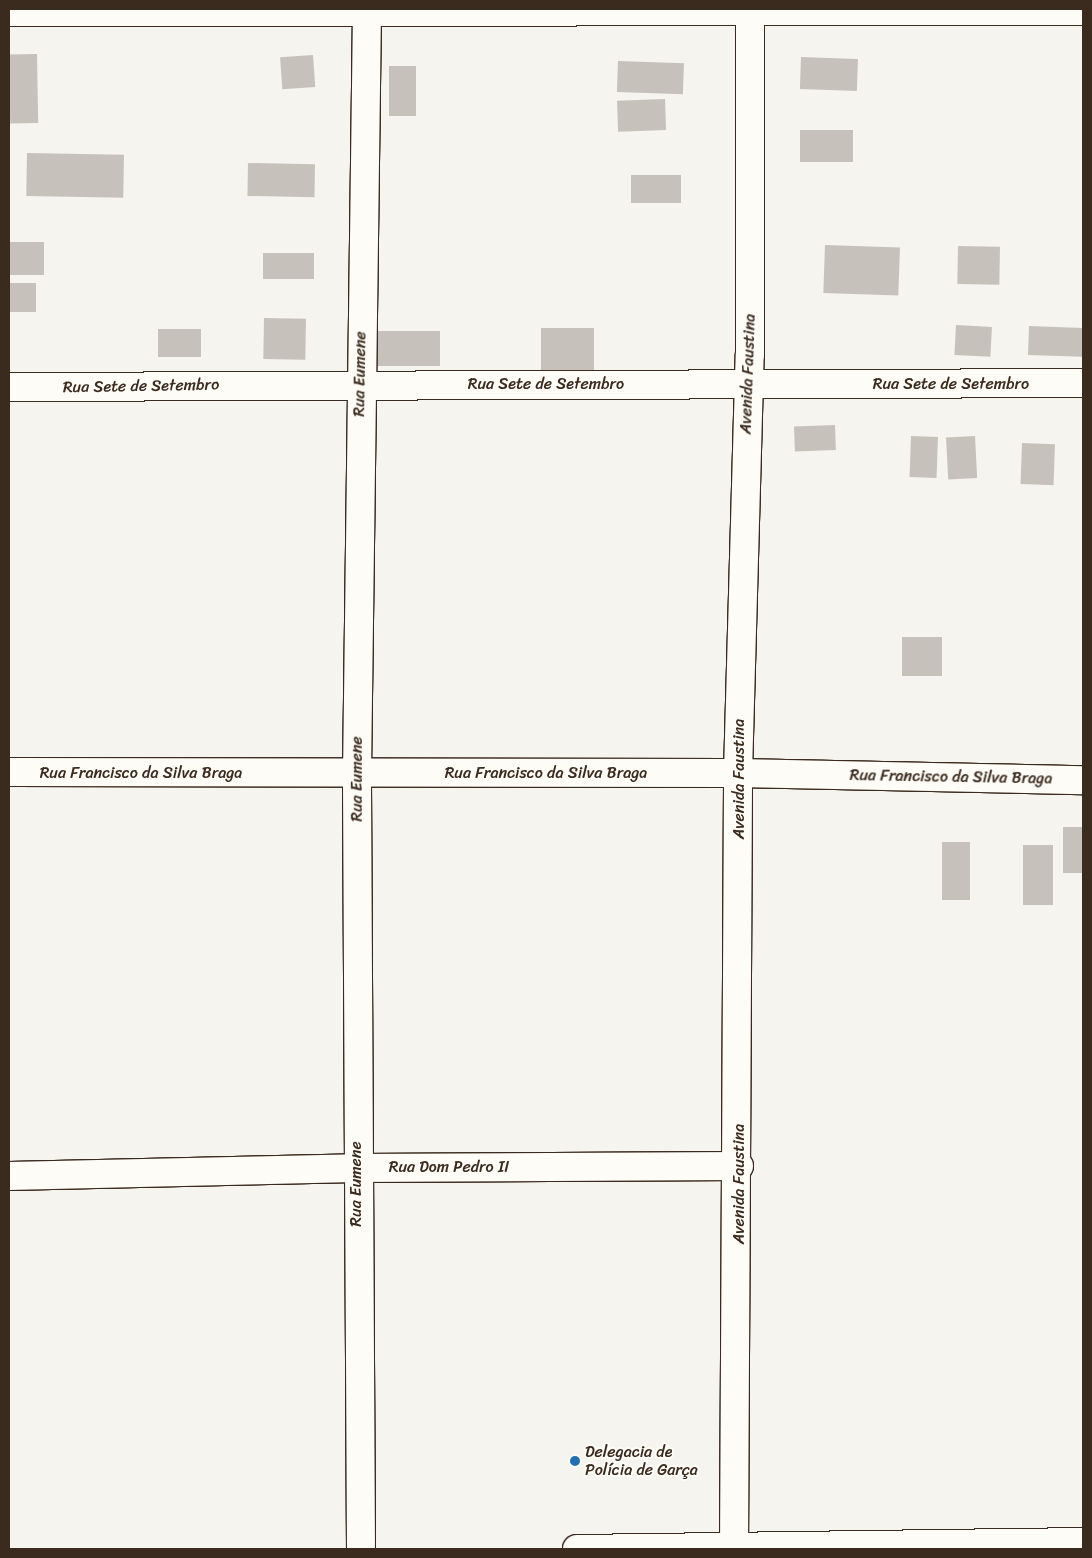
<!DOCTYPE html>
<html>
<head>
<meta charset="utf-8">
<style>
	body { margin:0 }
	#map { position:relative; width:1092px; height:1558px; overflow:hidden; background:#f5f4ee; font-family:Sriracha,sans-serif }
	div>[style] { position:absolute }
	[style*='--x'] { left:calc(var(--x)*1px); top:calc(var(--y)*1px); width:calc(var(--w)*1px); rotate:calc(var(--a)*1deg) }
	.building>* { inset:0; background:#c7c1bb; transform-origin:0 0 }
	.roads { filter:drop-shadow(1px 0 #3b2a1e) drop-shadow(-1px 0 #3b2a1e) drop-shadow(0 1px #3b2a1e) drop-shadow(0 -1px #3b2a1e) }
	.minor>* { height:28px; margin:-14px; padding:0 14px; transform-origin:14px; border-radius:14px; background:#fdfcf7 }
	.dots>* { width:14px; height:14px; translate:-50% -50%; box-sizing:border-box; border:2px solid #fdfcf7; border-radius:50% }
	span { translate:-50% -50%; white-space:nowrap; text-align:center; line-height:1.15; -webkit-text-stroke:4px #fdfcf7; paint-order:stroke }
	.street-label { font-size:16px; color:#3b2a1e }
	.poi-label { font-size:16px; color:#3b2a1e }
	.left { translate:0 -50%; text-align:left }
	.frame { position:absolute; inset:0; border:10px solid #3b2a1e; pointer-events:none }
</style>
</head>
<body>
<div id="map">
	<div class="building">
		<div style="left:37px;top:54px;width:69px;height:28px;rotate:89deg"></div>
		<div style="left:313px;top:55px;width:32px;height:33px;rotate:86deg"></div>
		<div style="left:801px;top:57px;width:57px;height:32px;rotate:2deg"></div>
		<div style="left:618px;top:61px;width:66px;height:31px;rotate:2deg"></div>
		<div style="left:389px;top:66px;width:27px;height:50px"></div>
		<div style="left:665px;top:99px;width:31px;height:48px;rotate:88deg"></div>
		<div style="left:800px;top:130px;width:53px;height:32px"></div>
		<div style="left:27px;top:153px;width:97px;height:43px;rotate:1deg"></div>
		<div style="left:248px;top:163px;width:67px;height:33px;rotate:1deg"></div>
		<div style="left:631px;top:175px;width:50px;height:28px"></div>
		<div style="left:9px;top:242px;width:35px;height:33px"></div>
		<div style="left:825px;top:245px;width:75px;height:48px;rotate:2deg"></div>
		<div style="left:958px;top:246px;width:42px;height:38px;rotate:1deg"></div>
		<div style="left:263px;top:253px;width:51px;height:26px"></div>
		<div style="left:9px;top:283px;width:27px;height:29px"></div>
		<div style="left:264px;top:318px;width:42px;height:41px;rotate:1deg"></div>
		<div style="left:956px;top:325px;width:36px;height:30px;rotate:3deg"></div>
		<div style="left:1029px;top:326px;width:54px;height:29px;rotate:2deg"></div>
		<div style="left:541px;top:328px;width:53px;height:42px"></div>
		<div style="left:158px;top:329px;width:43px;height:28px"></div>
		<div style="left:440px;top:331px;width:35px;height:63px;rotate:90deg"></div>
		<div style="left:835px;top:425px;width:25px;height:41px;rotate:88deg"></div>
		<div style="left:911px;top:436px;width:27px;height:41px;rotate:2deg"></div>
		<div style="left:975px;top:436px;width:42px;height:29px;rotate:87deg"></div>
		<div style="left:1022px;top:443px;width:33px;height:41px;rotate:2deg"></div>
		<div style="left:902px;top:637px;width:40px;height:39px"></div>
		<div style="left:1063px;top:827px;width:20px;height:46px"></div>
		<div style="left:942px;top:842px;width:28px;height:58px"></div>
		<div style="left:1023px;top:845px;width:30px;height:60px"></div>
	</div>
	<div class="roads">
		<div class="minor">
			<div style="--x:9;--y:12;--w:1074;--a:-0.05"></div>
			<div style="--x:9;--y:387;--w:1074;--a:-0.21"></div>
			<div style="--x:9;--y:772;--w:729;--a:0.08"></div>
			<div style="--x:738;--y:773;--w:345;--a:1.2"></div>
			<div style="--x:9;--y:1176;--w:347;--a:-1.3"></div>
			<div style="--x:356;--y:1168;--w:383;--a:-0.3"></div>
			<div style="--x:361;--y:1549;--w:775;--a:-90.3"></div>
			<div style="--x:357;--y:774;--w:765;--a:-89.25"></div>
			<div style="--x:577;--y:1549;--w:506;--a:-0.79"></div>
			<div style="--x:734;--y:1549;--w:776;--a:-89.7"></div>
			<div style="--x:738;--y:773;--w:418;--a:-88.4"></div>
			<div style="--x:750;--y:355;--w:346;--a:-90"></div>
		</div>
	</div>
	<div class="dots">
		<div style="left:575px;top:1461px;background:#1f6fb2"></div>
	</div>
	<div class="street-label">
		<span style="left:360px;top:374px;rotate:-89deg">Rua Eumene</span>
		<span style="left:748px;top:374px;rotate:-88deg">Avenida Faustina</span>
		<span style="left:546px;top:384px">Rua Sete de Setembro</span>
		<span style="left:951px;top:384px">Rua Sete de Setembro</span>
		<span style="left:141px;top:386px;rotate:-1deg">Rua Sete de Setembro</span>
		<span style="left:141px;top:773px">Rua Francisco da Silva Braga</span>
		<span style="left:546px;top:773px">Rua Francisco da Silva Braga</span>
		<span style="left:951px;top:777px;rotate:1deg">Rua Francisco da Silva Braga</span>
		<span style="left:357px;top:779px;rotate:-90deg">Rua Eumene</span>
		<span style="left:739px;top:779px;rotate:-90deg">Avenida Faustina</span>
		<span style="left:449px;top:1167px">Rua Dom Pedro II</span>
		<span style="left:356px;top:1184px;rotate:-90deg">Rua Eumene</span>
		<span style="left:739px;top:1184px;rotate:-90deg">Avenida Faustina</span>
	</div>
	<div class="poi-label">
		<span class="left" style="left:585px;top:1461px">Delegacia de<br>Polícia de Garça</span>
	</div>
	<div class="frame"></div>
</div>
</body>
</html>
